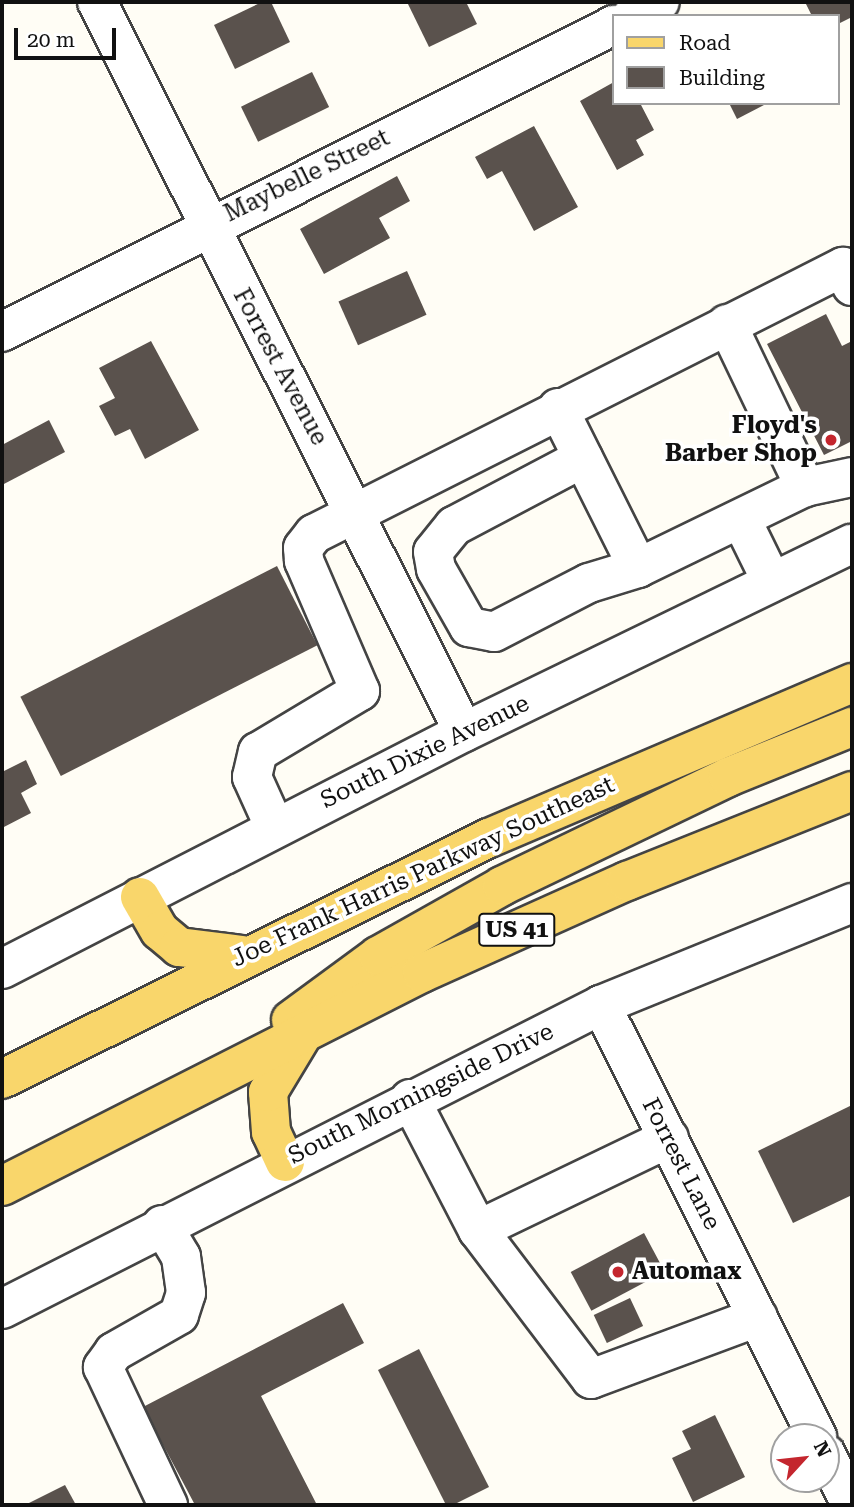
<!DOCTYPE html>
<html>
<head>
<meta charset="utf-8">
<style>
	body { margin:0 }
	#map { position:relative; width:854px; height:1507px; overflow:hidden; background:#fffdf5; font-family:"Roboto Serif",serif }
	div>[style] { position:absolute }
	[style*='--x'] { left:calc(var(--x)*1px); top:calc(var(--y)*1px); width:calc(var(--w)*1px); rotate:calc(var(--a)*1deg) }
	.building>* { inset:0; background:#5a524d; transform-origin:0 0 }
	.roads { filter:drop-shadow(2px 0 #444) drop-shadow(-2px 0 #444) drop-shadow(0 2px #444) drop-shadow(0 -2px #444) }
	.minor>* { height:38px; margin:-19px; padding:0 19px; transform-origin:19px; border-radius:19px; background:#fff }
	.major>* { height:38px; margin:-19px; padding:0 19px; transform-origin:19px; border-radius:19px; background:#f9d66b }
	.dots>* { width:19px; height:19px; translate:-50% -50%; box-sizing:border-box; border:4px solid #fff; border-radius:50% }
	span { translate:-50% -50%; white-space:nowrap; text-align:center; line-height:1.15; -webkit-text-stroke:7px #fff; paint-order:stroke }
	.shield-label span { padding:2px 5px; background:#fff; border:2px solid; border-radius:5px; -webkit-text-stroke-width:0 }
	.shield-label { font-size:23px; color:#111; font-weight:700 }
	.street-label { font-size:24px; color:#111 }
	.poi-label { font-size:24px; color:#111; font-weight:700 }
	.right { translate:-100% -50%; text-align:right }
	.left { translate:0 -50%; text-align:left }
	.frame { position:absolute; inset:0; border:4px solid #111; pointer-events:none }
	.legend { position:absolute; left:612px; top:14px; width:228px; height:91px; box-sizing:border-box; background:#fff; border:2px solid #a0a0a0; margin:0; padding:9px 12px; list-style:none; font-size:21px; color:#111 }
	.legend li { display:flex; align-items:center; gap:14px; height:35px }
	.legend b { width:35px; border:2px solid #a0a0a0 }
	.north { position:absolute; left:770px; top:1423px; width:70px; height:70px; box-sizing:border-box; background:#fff; border:2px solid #a0a0a0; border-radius:50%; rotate:63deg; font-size:19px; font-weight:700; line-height:28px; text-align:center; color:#111 }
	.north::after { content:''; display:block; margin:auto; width:24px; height:32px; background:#c4262e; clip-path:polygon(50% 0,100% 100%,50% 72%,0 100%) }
	.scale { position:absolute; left:14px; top:28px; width:102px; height:32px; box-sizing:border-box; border:4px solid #111; border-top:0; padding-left:9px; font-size:21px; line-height:24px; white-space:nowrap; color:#111; -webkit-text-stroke:5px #fff; paint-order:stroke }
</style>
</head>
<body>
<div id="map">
	<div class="building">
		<div style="clip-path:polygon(262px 2px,271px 2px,290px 42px,235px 69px,214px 25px)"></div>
		<div style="clip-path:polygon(407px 2px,466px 2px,477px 24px,429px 47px)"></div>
		<div style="clip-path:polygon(805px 2px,852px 2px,852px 17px,838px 24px,838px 16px,812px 16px)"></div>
		<div style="left:312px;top:72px;width:39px;height:79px;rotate:64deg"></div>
		<div style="clip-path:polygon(614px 82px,614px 103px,640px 103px,654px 130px,636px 140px,644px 155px,617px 170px,580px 101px)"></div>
		<div style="clip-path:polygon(729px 103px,768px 103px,737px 119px)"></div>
		<div style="clip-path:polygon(534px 126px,578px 207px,534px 231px,502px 171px,487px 179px,475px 157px)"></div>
		<div style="clip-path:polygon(397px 176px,410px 201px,379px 218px,390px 238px,324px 274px,300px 229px)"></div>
		<div style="left:407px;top:271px;width:48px;height:75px;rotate:66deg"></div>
		<div style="clip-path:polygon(826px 314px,842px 346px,852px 341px,852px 441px,824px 455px,767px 344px)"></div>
		<div style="clip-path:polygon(151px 341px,199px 430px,145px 459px,130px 429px,115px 436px,99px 406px,115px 398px,99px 368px)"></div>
		<div style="clip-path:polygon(49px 420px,65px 452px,2px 485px,2px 445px)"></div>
		<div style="left:277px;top:566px;width:89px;height:288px;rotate:63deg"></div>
		<div style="clip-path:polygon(26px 760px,37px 784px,21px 793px,31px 813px,2px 828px,2px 772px)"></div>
		<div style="clip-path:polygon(852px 1105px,852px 1195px,793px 1223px,758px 1151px)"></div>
		<div style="left:644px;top:1233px;width:44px;height:83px;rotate:62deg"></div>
		<div style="left:630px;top:1298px;width:31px;height:40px;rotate:65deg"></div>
		<div style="clip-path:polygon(343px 1303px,364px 1343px,261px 1396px,317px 1505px,195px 1505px,143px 1407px)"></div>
		<div style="clip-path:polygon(419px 1349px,489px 1487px,453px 1505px,446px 1505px,378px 1370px)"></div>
		<div style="clip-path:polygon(715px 1415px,745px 1477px,693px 1502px,672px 1458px,691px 1449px,682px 1431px)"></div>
		<div style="clip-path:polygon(65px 1485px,76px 1505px,25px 1505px)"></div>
	</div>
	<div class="roads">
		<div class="minor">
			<div style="--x:97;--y:2;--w:817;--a:63.31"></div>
			<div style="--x:632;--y:16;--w:31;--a:-27"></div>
			<div style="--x:727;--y:324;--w:181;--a:64.4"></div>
			<div style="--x:2;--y:332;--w:685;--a:-26.64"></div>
			<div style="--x:558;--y:408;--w:179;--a:63.4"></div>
			<div style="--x:638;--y:568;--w:186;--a:-25.9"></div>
			<div style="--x:805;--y:487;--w:48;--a:-12"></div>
			<div style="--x:583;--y:458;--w:146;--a:152.2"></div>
			<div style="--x:454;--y:526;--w:33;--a:129"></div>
			<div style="--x:433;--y:552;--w:17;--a:80"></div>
			<div style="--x:436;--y:569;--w:67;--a:60.4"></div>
			<div style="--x:469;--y:627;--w:25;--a:11"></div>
			<div style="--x:494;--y:632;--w:107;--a:-27.3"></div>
			<div style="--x:589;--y:583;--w:51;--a:-17"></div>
			<div style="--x:741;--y:519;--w:70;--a:63.8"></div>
			<div style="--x:275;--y:828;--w:56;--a:-114.3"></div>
			<div style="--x:252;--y:777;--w:26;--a:-77"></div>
			<div style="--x:258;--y:752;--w:119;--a:-30.9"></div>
			<div style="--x:360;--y:691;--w:142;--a:-113.3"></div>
			<div style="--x:304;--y:561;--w:13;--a:-94"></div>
			<div style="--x:303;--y:548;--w:18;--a:-52"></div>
			<div style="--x:314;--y:534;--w:593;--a:-26.78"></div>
			<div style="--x:843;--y:267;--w:21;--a:65"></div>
			<div style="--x:2;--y:969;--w:519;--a:-27.16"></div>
			<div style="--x:464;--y:732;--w:431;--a:-25.9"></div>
			<div style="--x:601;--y:1005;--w:483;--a:63.4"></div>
			<div style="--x:410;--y:1099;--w:148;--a:62.6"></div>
			<div style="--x:669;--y:1138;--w:212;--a:154.3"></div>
			<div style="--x:478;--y:1230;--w:187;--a:52.8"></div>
			<div style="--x:591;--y:1379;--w:178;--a:-20.4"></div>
			<div style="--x:162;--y:1225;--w:37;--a:59"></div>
			<div style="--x:181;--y:1257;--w:36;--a:82"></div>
			<div style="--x:186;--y:1293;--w:23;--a:108"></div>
			<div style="--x:179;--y:1315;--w:75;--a:150.4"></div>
			<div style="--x:114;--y:1352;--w:19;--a:126"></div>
			<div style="--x:103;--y:1367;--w:153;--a:64.8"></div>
			<div style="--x:2;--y:1309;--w:672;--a:-26.91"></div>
			<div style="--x:601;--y:1005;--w:271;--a:-22.1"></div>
			<div style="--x:826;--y:1454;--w:57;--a:63.9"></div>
		</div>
		<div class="major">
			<div style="--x:140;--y:897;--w:39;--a:60"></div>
			<div style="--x:160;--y:931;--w:25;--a:40"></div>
			<div style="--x:179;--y:947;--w:64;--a:7.2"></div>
			<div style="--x:291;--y:1020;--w:108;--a:-36.3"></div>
			<div style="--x:378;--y:956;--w:142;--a:-29.4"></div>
			<div style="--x:502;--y:886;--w:251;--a:-25.7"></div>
			<div style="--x:728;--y:777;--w:134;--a:-22"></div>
			<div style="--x:2;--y:1079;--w:543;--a:-26.33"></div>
			<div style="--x:489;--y:838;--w:395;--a:-23.1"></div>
			<div style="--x:285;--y:1162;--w:33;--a:-115"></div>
			<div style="--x:271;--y:1132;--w:40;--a:-94.3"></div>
			<div style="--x:268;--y:1092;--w:68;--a:-58.9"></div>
			<div style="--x:2;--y:1186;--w:471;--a:-26.9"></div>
			<div style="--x:422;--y:973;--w:225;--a:-24.2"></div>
			<div style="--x:627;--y:881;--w:242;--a:-21.8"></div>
		</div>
	</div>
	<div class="dots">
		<div style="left:831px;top:440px;background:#c4262e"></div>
		<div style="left:618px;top:1272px;background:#c4262e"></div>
	</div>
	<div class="shield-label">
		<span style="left:517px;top:930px">US 41</span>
	</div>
	<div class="street-label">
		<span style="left:307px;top:176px;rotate:-26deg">Maybelle Street</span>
		<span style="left:280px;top:367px;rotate:62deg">Forrest Avenue</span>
		<span style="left:425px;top:752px;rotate:-26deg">South Dixie Avenue</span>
		<span style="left:423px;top:872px;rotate:-25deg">Joe Frank Harris Parkway Southeast</span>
		<span style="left:421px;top:1094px;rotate:-26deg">South Morningside Drive</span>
		<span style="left:681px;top:1164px;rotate:63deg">Forrest Lane</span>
	</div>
	<div class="poi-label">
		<span class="right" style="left:817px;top:440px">Floyd's<br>Barber Shop</span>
		<span class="left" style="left:632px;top:1272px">Automax</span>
	</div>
	<div class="frame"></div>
	<ul class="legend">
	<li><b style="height:9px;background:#f9d66b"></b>Road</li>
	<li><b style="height:19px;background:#5a524d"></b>Building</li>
	</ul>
	<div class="north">N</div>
	<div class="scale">20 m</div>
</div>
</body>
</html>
